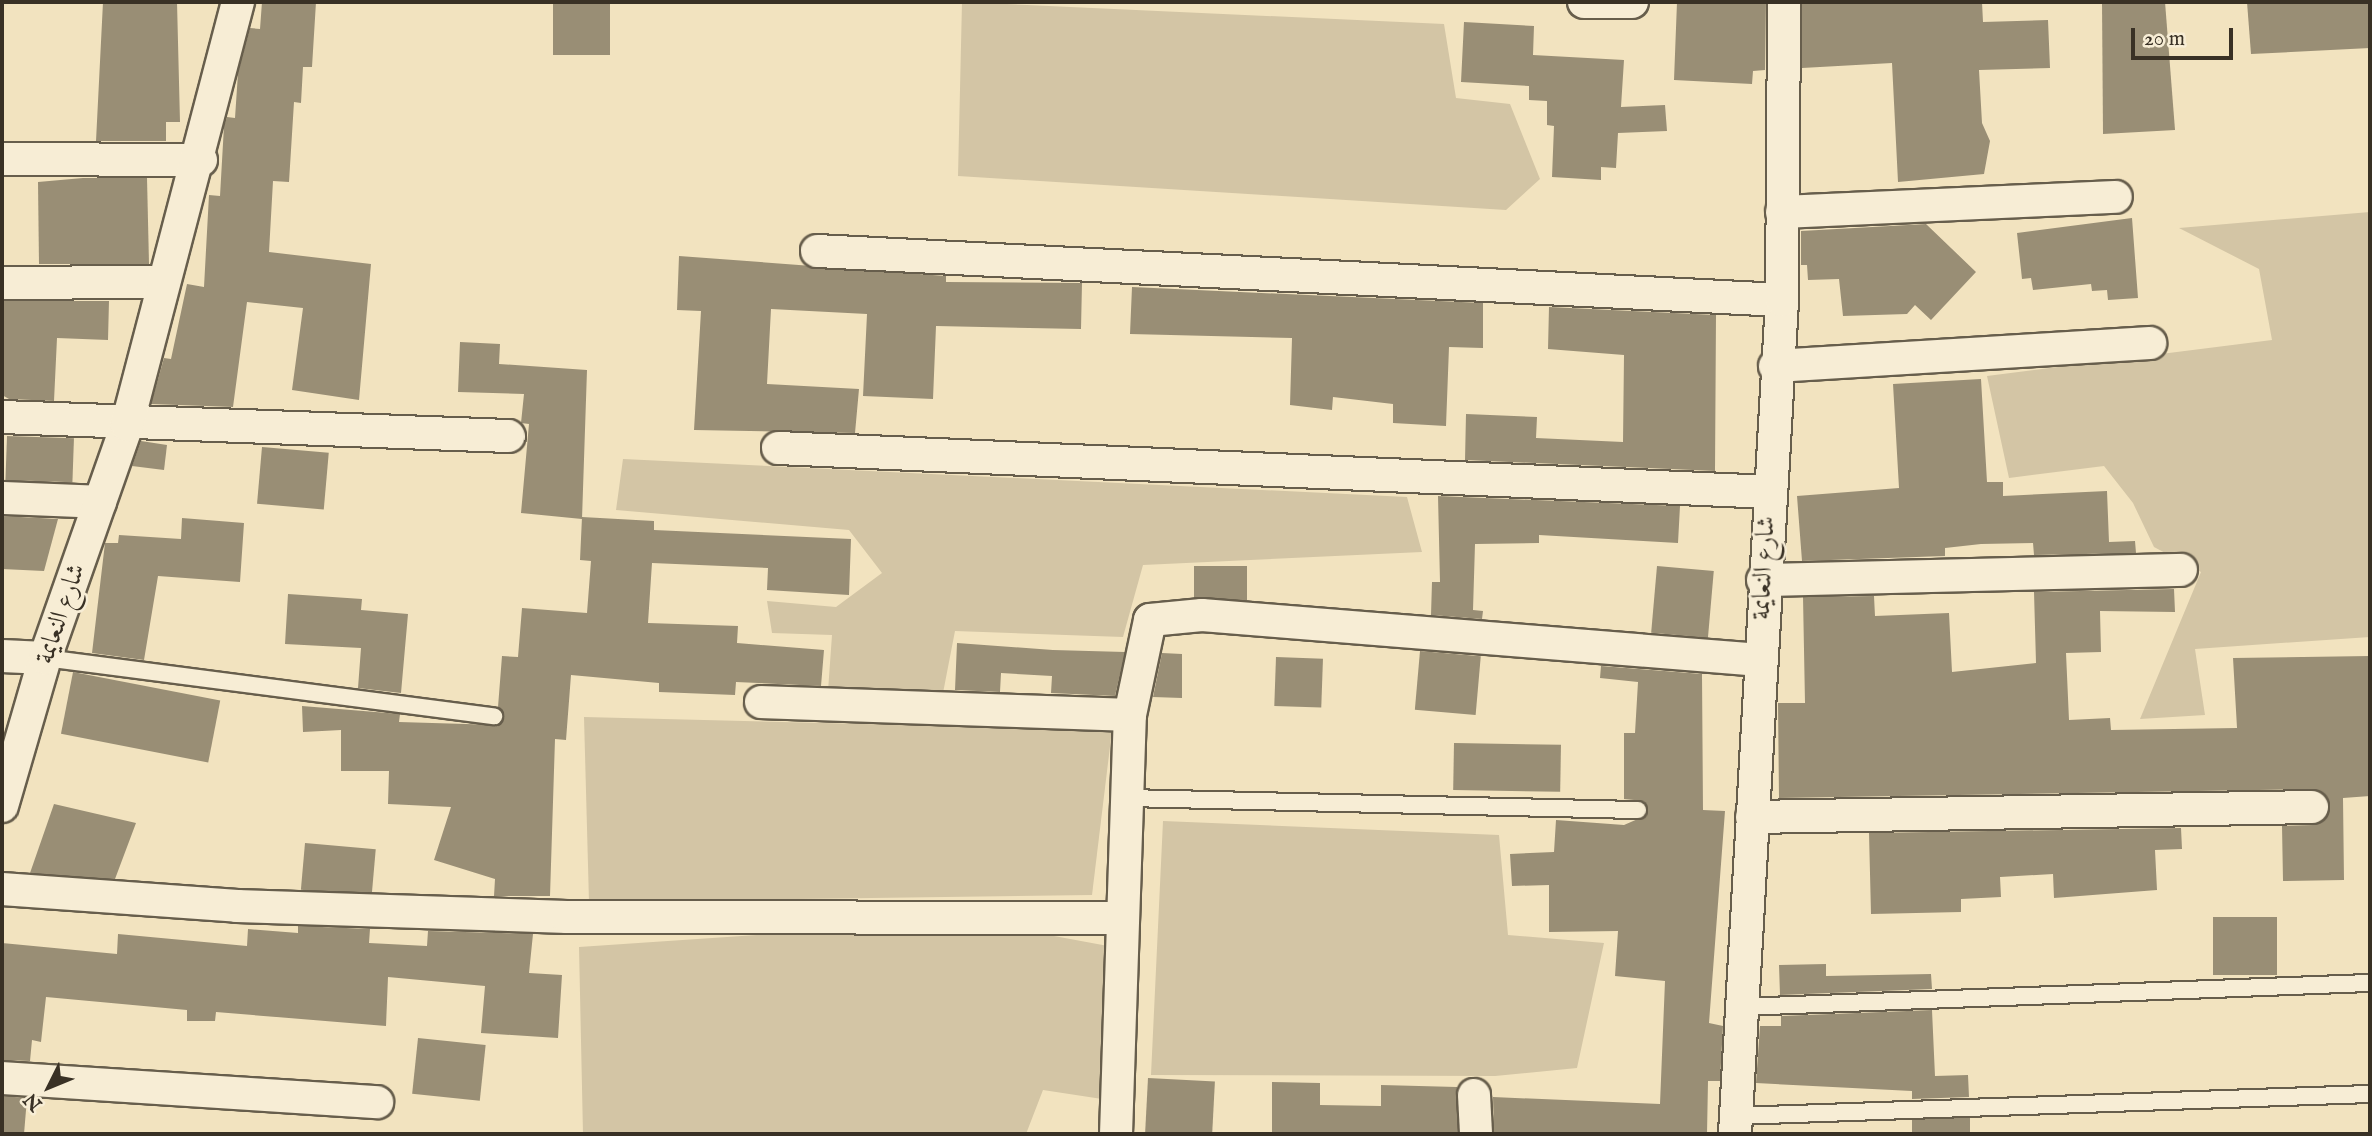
<!DOCTYPE html>
<html>
<head>
<meta charset="utf-8">
<style>
	body { margin:0 }
	#map { position:relative; width:2372px; height:1136px; overflow:hidden; background:#f2e3bf; font-family:"IM FELL English",Amiri,serif }
	div>[style] { position:absolute }
	[style*='--x'] { left:calc(var(--x)*1px); top:calc(var(--y)*1px); width:calc(var(--w)*1px); rotate:calc(var(--a)*1deg) }
	.green>* { inset:0; background:#d3c5a5 }
	.building>* { inset:0; background:#998e75; transform-origin:0 0 }
	.roads { filter:drop-shadow(2px 0 #675e4c) drop-shadow(-2px 0 #675e4c) drop-shadow(0 2px #675e4c) drop-shadow(0 -2px #675e4c) }
	.lane>* { height:16px; margin:-8px; padding:0 8px; transform-origin:8px; border-radius:8px; background:#f7edd5 }
	.street>* { height:32px; margin:-16px; padding:0 16px; transform-origin:16px; border-radius:16px; background:#f7edd5 }
	span { translate:-50% -50%; white-space:nowrap; text-align:center; line-height:1.15; -webkit-text-stroke:5px #f7edd5; paint-order:stroke }
	.street-label { font-size:26px; color:#393125 }
	.frame { position:absolute; inset:0; border:4px solid #393125; pointer-events:none }
	.north { position:absolute; left:14px; top:1052px; width:70px; height:70px; -webkit-text-stroke:5px #f7edd5; paint-order:stroke; rotate:227deg; font-size:19px; font-weight:700; line-height:28px; text-align:center; color:#393125 }
	.north::after { content:''; display:block; margin:auto; width:24px; height:32px; background:#393125; clip-path:polygon(50% 0,100% 100%,50% 72%,0 100%) }
	.scale { position:absolute; left:2131px; top:28px; width:102px; height:32px; box-sizing:border-box; border:4px solid #393125; border-top:0; padding-left:9px; font-size:21px; line-height:24px; white-space:nowrap; color:#393125; -webkit-text-stroke:5px #f7edd5; paint-order:stroke }
</style>
</head>
<body>
<div id="map">
	<div class="green">
		<div style="clip-path:polygon(962px 2px,1444px 24px,1456px 98px,1510px 104px,1540px 179px,1506px 210px,958px 176px)"></div>
		<div style="clip-path:polygon(2370px 212px,2370px 637px,2195px 649px,2205px 715px,2140px 719px,2201px 572px,2154px 547px,2133px 503px,2104px 466px,2009px 478px,1987px 376px,2272px 340px,2259px 269px,2179px 228px)"></div>
		<div style="clip-path:polygon(623px 459px,1407px 497px,1422px 552px,1143px 565px,1123px 637px,955px 631px,943px 693px,828px 691px,832px 635px,772px 633px,767px 601px,836px 607px,882px 573px,849px 530px,616px 510px)"></div>
		<div style="clip-path:polygon(584px 717px,1112px 730px,1092px 895px,589px 902px)"></div>
		<div style="clip-path:polygon(1163px 821px,1499px 835px,1508px 935px,1604px 943px,1577px 1068px,1495px 1076px,1151px 1075px)"></div>
		<div style="clip-path:polygon(801px 932px,1054px 936px,1108px 946px,1102px 1099px,1043px 1090px,1026px 1134px,583px 1134px,579px 947px)"></div>
	</div>
	<div class="building">
		<div style="clip-path:polygon(103px 2px,177px 2px,180px 122px,166px 122px,166px 141px,96px 141px)"></div>
		<div style="clip-path:polygon(262px 2px,316px 2px,312px 67px,303px 67px,301px 103px,294px 102px,289px 182px,273px 181px,269px 252px,371px 264px,359px 400px,292px 390px,303px 308px,247px 302px,233px 407px,151px 404px,164px 358px,171px 359px,187px 284px,204px 287px,209px 195px,220px 196px,224px 126px,227px 117px,235px 118px,238px 73px,250px 28px,260px 29px)"></div>
		<div style="left:553px;top:2px;width:57px;height:53px"></div>
		<div style="clip-path:polygon(1677px 2px,1766px 2px,1765px 70px,1753px 71px,1752px 84px,1674px 80px)"></div>
		<div style="clip-path:polygon(1802px 2px,1982px 2px,1983px 22px,2048px 20px,2050px 68px,1979px 70px,1982px 123px,1990px 141px,1984px 174px,1898px 182px,1892px 63px,1802px 68px)"></div>
		<div style="clip-path:polygon(2102px 2px,2165px 2px,2175px 130px,2103px 134px)"></div>
		<div style="clip-path:polygon(2247px 2px,2370px 2px,2370px 48px,2251px 54px)"></div>
		<div style="clip-path:polygon(1464px 22px,1534px 26px,1533px 55px,1624px 60px,1621px 107px,1665px 105px,1667px 131px,1618px 133px,1616px 168px,1601px 167px,1601px 180px,1552px 177px,1554px 126px,1547px 125px,1547px 101px,1529px 100px,1529px 86px,1461px 82px)"></div>
		<div style="clip-path:polygon(83px 178px,147px 178px,149px 264px,39px 264px,38px 182px)"></div>
		<div style="clip-path:polygon(2132px 218px,2138px 298px,2108px 300px,2107px 290px,2092px 291px,2091px 284px,2033px 290px,2031px 278px,2022px 279px,2017px 233px)"></div>
		<div style="clip-path:polygon(1926px 224px,1976px 272px,1931px 320px,1915px 305px,1907px 314px,1843px 316px,1839px 279px,1808px 280px,1807px 265px,1801px 265px,1801px 231px)"></div>
		<div style="clip-path:polygon(679px 256px,946px 276px,946px 282px,1082px 283px,1081px 329px,936px 326px,933px 399px,863px 396px,867px 314px,771px 309px,767px 384px,859px 389px,855px 433px,694px 430px,701px 311px,677px 310px)"></div>
		<div style="clip-path:polygon(1132px 287px,1483px 303px,1483px 348px,1449px 347px,1446px 426px,1393px 423px,1393px 404px,1333px 397px,1332px 410px,1290px 405px,1292px 338px,1130px 334px)"></div>
		<div style="clip-path:polygon(2px 301px,109px 301px,108px 340px,57px 338px,54px 401px,9px 399px,2px 395px)"></div>
		<div style="clip-path:polygon(1549px 307px,1716px 315px,1715px 471px,1465px 460px,1466px 414px,1537px 417px,1536px 438px,1623px 442px,1624px 355px,1548px 349px)"></div>
		<div style="clip-path:polygon(460px 342px,500px 344px,499px 364px,587px 370px,582px 519px,521px 513px,529px 424px,521px 423px,524px 394px,458px 392px)"></div>
		<div style="clip-path:polygon(1981px 379px,1987px 482px,2003px 482px,2003px 496px,2107px 491px,2109px 542px,2135px 541px,2136px 553px,2034px 555px,2033px 543px,1981px 544px,1945px 548px,1945px 556px,1802px 561px,1797px 496px,1899px 488px,1893px 384px)"></div>
		<div style="left:7px;top:436px;width:67px;height:44px;rotate:2deg"></div>
		<div style="clip-path:polygon(141px 441px,167px 445px,164px 470px,132px 466px)"></div>
		<div style="left:262px;top:447px;width:67px;height:57px;rotate:5deg"></div>
		<div style="clip-path:polygon(1438px 496px,1680px 506px,1678px 543px,1539px 535px,1539px 543px,1475px 544px,1473px 610px,1483px 611px,1482px 619px,1431px 615px,1432px 582px,1440px 582px)"></div>
		<div style="clip-path:polygon(2px 516px,58px 519px,44px 571px,2px 569px)"></div>
		<div style="clip-path:polygon(582px 517px,654px 521px,654px 530px,851px 539px,849px 595px,767px 590px,768px 568px,652px 563px,648px 623px,738px 626px,737px 643px,824px 650px,821px 686px,736px 682px,735px 695px,659px 692px,659px 683px,571px 675px,566px 740px,555px 739px,550px 896px,494px 896px,495px 879px,434px 860px,451px 807px,388px 804px,389px 771px,341px 771px,341px 730px,303px 732px,302px 706px,400px 714px,399px 722px,499px 725px,504px 717px,498px 707px,502px 656px,518px 657px,522px 608px,587px 613px,591px 561px,580px 560px)"></div>
		<div style="clip-path:polygon(182px 518px,244px 523px,240px 582px,158px 576px,144px 660px,92px 653px,105px 543px,118px 543px,119px 535px,181px 539px)"></div>
		<div style="left:1247px;top:566px;width:34px;height:53px;rotate:90deg"></div>
		<div style="left:1657px;top:566px;width:57px;height:67px;rotate:5deg"></div>
		<div style="clip-path:polygon(2174px 589px,2175px 612px,2100px 611px,2101px 652px,2066px 653px,2069px 720px,2110px 718px,2111px 730px,2237px 728px,2233px 658px,2370px 656px,2370px 796px,2343px 798px,2344px 880px,2283px 881px,2282px 826px,2313px 825px,2328px 815px,2327px 797px,2312px 789px,1779px 798px,1778px 703px,1805px 703px,1803px 597px,1874px 596px,1875px 616px,1949px 613px,1952px 672px,2036px 663px,2034px 592px)"></div>
		<div style="clip-path:polygon(288px 594px,362px 599px,361px 610px,408px 614px,401px 693px,358px 688px,361px 648px,285px 644px)"></div>
		<div style="clip-path:polygon(957px 643px,1053px 650px,1125px 652px,1115px 696px,1051px 693px,1052px 676px,1001px 673px,1000px 692px,955px 690px)"></div>
		<div style="left:1420px;top:651px;width:61px;height:59px;rotate:5deg"></div>
		<div style="clip-path:polygon(1162px 653px,1182px 654px,1182px 698px,1153px 697px)"></div>
		<div style="left:1276px;top:657px;width:47px;height:49px;rotate:2deg"></div>
		<div style="clip-path:polygon(1601px 666px,1702px 674px,1703px 810px,1725px 811px,1709px 1023px,1723px 1026px,1720px 1081px,1708px 1081px,1707px 1134px,1494px 1134px,1493px 1097px,1660px 1104px,1665px 981px,1615px 976px,1618px 931px,1549px 932px,1549px 885px,1512px 886px,1510px 854px,1554px 852px,1556px 820px,1624px 825px,1647px 815px,1644px 801px,1624px 799px,1624px 733px,1635px 733px,1638px 682px,1600px 678px)"></div>
		<div style="left:73px;top:672px;width:150px;height:63px;rotate:11deg"></div>
		<div style="left:1454px;top:743px;width:107px;height:47px;rotate:1deg"></div>
		<div style="clip-path:polygon(54px 804px,136px 823px,115px 879px,30px 873px)"></div>
		<div style="clip-path:polygon(2181px 828px,2182px 849px,2155px 850px,2157px 890px,2054px 898px,2053px 874px,2000px 877px,2001px 897px,1961px 899px,1961px 912px,1871px 914px,1869px 833px)"></div>
		<div style="left:305px;top:843px;width:71px;height:47px;rotate:5deg"></div>
		<div style="left:2213px;top:917px;width:64px;height:58px"></div>
		<div style="clip-path:polygon(298px 926px,370px 929px,369px 943px,427px 946px,428px 931px,533px 934px,529px 973px,562px 975px,558px 1038px,481px 1033px,485px 986px,388px 977px,386px 1026px,216px 1012px,215px 1021px,187px 1021px,187px 1010px,46px 997px,41px 1042px,32px 1040px,30px 1061px,2px 1060px,2px 943px,117px 954px,118px 934px,247px 946px,248px 929px,298px 933px)"></div>
		<div style="clip-path:polygon(1826px 964px,1826px 976px,1931px 974px,1932px 989px,1780px 995px,1779px 965px)"></div>
		<div style="clip-path:polygon(1932px 1010px,1935px 1076px,1968px 1075px,1969px 1097px,1912px 1099px,1912px 1091px,1756px 1083px,1760px 1026px,1781px 1026px,1781px 1016px)"></div>
		<div style="left:418px;top:1038px;width:68px;height:56px;rotate:6deg"></div>
		<div style="left:1148px;top:1078px;width:67px;height:56px;rotate:3deg"></div>
		<div style="clip-path:polygon(1272px 1082px,1320px 1083px,1320px 1105px,1381px 1106px,1381px 1085px,1457px 1087px,1458px 1134px,1272px 1134px)"></div>
		<div style="clip-path:polygon(2px 1096px,27px 1098px,24px 1134px,2px 1134px)"></div>
		<div style="left:1970px;top:1118px;width:16px;height:58px;rotate:90deg"></div>
	</div>
	<div class="roads">
		<div class="lane">
			<div style="--x:45;--y:658;--w:453;--a:7.4"></div>
			<div style="--x:1127;--y:798;--w:511;--a:1.35"></div>
			<div style="--x:1741;--y:1007;--w:629;--a:-2.19"></div>
			<div style="--x:1736;--y:1116;--w:634;--a:-1.99"></div>
		</div>
		<div class="street">
			<div style="--x:1584;--y:2;--w:48;--a:0"></div>
			<div style="--x:2;--y:159;--w:199;--a:0.3"></div>
			<div style="--x:1782;--y:212;--w:334;--a:-2.6"></div>
			<div style="--x:817;--y:251;--w:966;--a:2.91"></div>
			<div style="--x:2;--y:283;--w:160;--a:-0.4"></div>
			<div style="--x:1775;--y:366;--w:376;--a:-3.5"></div>
			<div style="--x:2;--y:417;--w:507;--a:2.15"></div>
			<div style="--x:778;--y:448;--w:991;--a:2.54"></div>
			<div style="--x:2;--y:498;--w:98;--a:2.3"></div>
			<div style="--x:1763;--y:580;--w:418;--a:-1.4"></div>
			<div style="--x:2;--y:656;--w:43;--a:2.7"></div>
			<div style="--x:761;--y:702;--w:369;--a:2"></div>
			<div style="--x:2;--y:806;--w:154;--a:-73.8"></div>
			<div style="--x:45;--y:658;--w:247;--a:-70.6"></div>
			<div style="--x:127;--y:425;--w:437;--a:-75.3"></div>
			<div style="--x:1752;--y:817;--w:560;--a:-1.02"></div>
			<div style="--x:2;--y:889;--w:236;--a:4.1"></div>
			<div style="--x:237;--y:906;--w:330;--a:1.9"></div>
			<div style="--x:567;--y:917;--w:556;--a:0.1"></div>
			<div style="--x:2;--y:1078;--w:376;--a:3.7"></div>
			<div style="--x:1474;--y:1095;--w:39;--a:87"></div>
			<div style="--x:1116;--y:1134;--w:419;--a:-88.1"></div>
			<div style="--x:1130;--y:715;--w:97;--a:-78.1"></div>
			<div style="--x:1150;--y:620;--w:52;--a:-5.5"></div>
			<div style="--x:1202;--y:615;--w:560;--a:4.61"></div>
			<div style="--x:1735;--y:1134;--w:835;--a:-86.77"></div>
			<div style="--x:1782;--y:300;--w:298;--a:-89.6"></div>
		</div>
	</div>
	<div class="street-label">
		<span style="left:1764px;top:568px;rotate:-87deg">شارع النعايمة</span>
		<span style="left:61px;top:614px;rotate:-71deg">شارع النعايمة</span>
	</div>
	<div class="frame"></div>
	<div class="north">N</div>
	<div class="scale">20 m</div>
</div>
</body>
</html>
